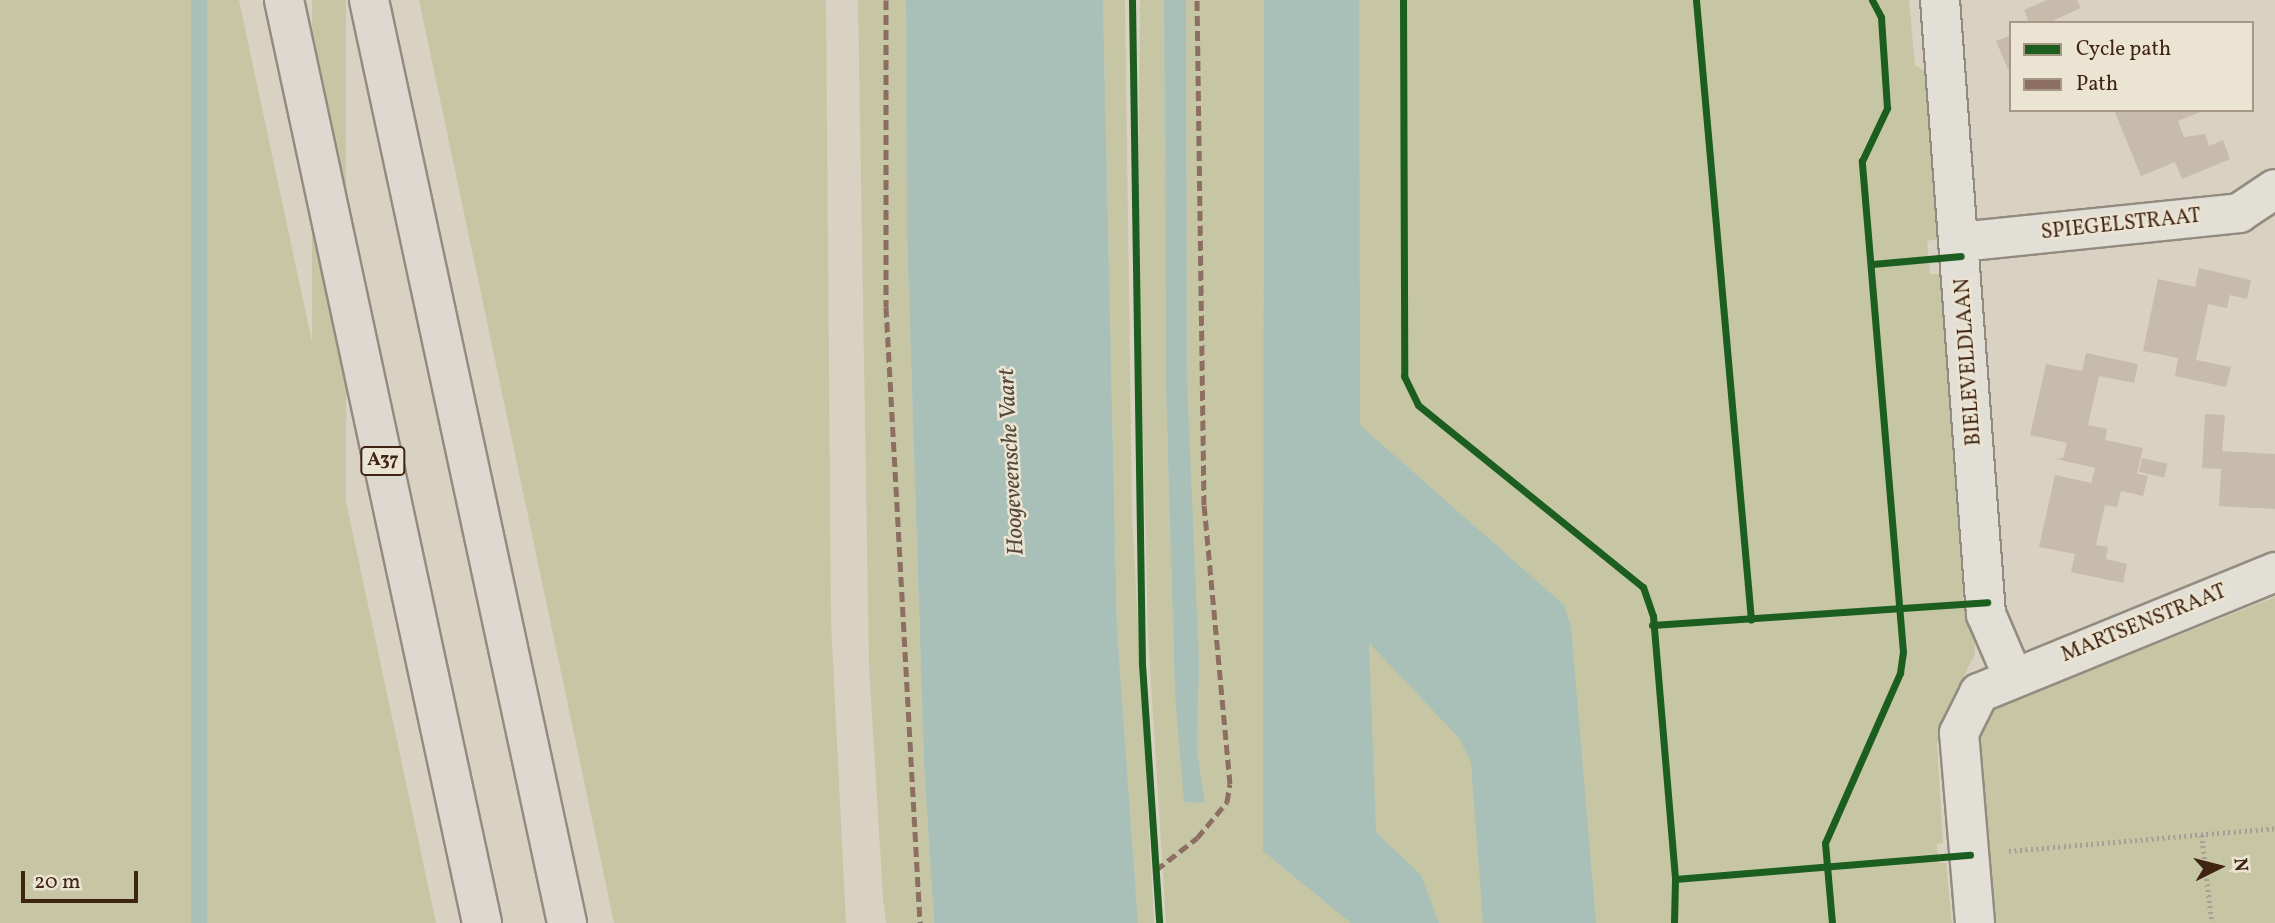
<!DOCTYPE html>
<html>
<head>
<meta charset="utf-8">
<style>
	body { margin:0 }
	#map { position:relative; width:2275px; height:923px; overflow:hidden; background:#d9d2c2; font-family:Vollkorn,serif }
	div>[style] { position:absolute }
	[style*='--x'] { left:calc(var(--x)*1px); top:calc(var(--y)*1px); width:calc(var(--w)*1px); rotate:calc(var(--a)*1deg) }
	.green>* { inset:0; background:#c6c6a4; transform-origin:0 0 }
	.water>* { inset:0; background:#a9c0b8; transform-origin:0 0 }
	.building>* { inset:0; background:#c7bbac; transform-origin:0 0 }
	.path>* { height:4.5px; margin-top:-2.25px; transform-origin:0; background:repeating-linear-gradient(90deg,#a59f98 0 2px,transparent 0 5.5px) }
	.roads { filter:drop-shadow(2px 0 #938b80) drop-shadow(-2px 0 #938b80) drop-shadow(0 2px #938b80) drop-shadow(0 -2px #938b80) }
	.street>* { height:38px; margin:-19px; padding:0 19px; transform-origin:19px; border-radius:19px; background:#e2dfd6 }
	.highway>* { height:38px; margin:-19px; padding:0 19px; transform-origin:19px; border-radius:19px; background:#ddd9d0 }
	.quiet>* { height:5px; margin-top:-2.5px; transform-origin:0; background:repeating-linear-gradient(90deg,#8d6e63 0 10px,transparent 0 15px) }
	.cycleway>* { height:7px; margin:-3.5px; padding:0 3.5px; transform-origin:3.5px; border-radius:3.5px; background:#1b5e20 }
	span { translate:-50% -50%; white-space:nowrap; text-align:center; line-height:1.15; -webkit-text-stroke:5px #ece4d2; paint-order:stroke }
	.shield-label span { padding:2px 5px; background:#ece4d2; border:2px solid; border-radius:5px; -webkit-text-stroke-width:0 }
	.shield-label { font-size:19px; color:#402412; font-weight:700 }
	.street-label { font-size:21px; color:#402412 }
	.water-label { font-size:23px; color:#55493a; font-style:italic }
	.legend { position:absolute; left:2009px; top:21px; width:245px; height:91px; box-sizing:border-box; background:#ece4d2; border:2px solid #a79785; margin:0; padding:9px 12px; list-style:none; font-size:21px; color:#402412 }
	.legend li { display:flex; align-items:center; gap:14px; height:35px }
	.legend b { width:35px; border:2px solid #a79785 }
	.north { position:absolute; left:2184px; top:832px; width:70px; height:70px; -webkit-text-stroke:5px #ece4d2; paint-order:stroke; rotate:84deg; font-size:19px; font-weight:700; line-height:28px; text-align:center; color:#402412 }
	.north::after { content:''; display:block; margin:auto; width:24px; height:32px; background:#402412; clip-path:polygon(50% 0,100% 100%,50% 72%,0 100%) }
	.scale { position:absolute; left:21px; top:871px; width:117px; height:32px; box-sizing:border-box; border:4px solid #402412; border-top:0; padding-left:9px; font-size:21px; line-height:24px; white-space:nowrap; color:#402412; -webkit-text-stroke:5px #ece4d2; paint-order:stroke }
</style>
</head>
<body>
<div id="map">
	<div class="green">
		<div style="clip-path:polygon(0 0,239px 0,436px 923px,0 923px)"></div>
		<div style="left:312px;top:0;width:34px;height:944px"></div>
		<div style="clip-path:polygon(419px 0,826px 0,831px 621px,846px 923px,614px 923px)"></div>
		<div style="clip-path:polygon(858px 0,906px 0,907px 235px,924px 765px,934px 923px,886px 923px,883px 898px,869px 666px)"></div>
		<div style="clip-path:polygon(1103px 0,1125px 0,1132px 513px,1154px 923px,1138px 923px,1117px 630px)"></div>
		<div style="clip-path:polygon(1140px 0,1164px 0,1166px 391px,1175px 695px,1205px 803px,1197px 749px,1199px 662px,1187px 443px,1186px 0,1909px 0,1915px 65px,1927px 72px,1940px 239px,1927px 241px,1930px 274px,1943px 274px,1973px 591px,1962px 592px,1964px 609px,1974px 609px,1975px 654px,1948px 707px,1937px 743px,1943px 843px,1937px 844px,1938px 863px,1946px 863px,1952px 923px,1166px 923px,1148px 635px,1138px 226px)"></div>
		<div style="clip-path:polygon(2275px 597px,2275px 923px,1987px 923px,1977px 738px,1994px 709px)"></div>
	</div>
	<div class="water">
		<div style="left:191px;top:0;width:16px;height:946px"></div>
		<div style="clip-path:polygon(906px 0,1103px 0,1117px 630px,1138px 923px,934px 923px,924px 765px,907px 235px)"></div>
		<div style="clip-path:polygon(1164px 0,1186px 0,1187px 381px,1199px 662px,1197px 749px,1205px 803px,1184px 802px,1175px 695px,1166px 391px)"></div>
		<div style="clip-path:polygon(1264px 0,1359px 0,1360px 425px,1564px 605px,1571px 627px,1596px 923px,1483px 923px,1471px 763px,1460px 739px,1369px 643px,1376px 832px,1421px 875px,1439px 923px,1351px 923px,1263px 851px)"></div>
	</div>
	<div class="building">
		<div style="clip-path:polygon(2047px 0,2077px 0,2081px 8px,2048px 23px,2029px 23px,2024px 10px)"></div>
		<div style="clip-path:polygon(2011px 35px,2011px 76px,1996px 41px)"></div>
		<div style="clip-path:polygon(2114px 110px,2205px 110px,2178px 121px,2184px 137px,2205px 134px,2209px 146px,2223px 140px,2230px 159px,2182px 179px,2175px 162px,2141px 176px)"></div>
		<div style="clip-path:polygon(2199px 268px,2251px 280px,2247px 299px,2230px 295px,2227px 308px,2208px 304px,2196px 360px,2231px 367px,2226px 387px,2175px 376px,2178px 358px,2143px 351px,2158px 279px,2195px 287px)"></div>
		<div style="clip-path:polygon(2086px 353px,2138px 364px,2134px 383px,2099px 376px,2088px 425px,2107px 429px,2105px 440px,2143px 448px,2137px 474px,2148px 476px,2143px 496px,2121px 491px,2117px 507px,2105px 505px,2096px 545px,2108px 547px,2106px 559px,2127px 564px,2123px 583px,2071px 572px,2075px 554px,2039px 547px,2055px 475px,2091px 483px,2095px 468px,2056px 459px,2063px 458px,2067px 443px,2030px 435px,2046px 364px,2082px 371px)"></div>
		<div style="clip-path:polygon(2205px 414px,2225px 415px,2222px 451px,2275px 454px,2275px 509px,2219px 506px,2221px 469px,2202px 468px)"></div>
		<div style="left:2142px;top:458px;width:26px;height:14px;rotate:13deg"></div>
	</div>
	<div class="path">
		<div style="--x:2202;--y:835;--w:89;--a:83.5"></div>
		<div style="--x:2009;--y:851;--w:267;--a:-4.9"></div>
	</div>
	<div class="roads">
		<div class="street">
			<div style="--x:1940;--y:0;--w:616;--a:85.72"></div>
			<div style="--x:1986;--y:614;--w:69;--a:66.8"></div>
			<div style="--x:1960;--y:242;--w:281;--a:-5.9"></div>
			<div style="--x:2239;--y:213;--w:43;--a:-33.7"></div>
			<div style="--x:1975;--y:923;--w:191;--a:-94.8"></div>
			<div style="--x:1959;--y:733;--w:45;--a:-63.4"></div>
			<div style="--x:1979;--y:693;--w:320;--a:-22.2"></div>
		</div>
		<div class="highway">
			<div style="--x:284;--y:0;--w:944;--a:77.89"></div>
			<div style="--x:369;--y:0;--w:944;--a:77.89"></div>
		</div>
	</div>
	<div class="quiet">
		<div style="--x:886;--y:0;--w:307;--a:90"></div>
		<div style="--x:886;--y:307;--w:617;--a:86.84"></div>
		<div style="--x:1156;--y:870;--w:52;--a:-38"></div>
		<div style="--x:1197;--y:838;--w:47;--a:-50.2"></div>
		<div style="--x:1227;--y:802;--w:18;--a:-81"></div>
		<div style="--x:1230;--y:784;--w:280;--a:-95.3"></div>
		<div style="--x:1204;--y:505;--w:505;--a:-90.79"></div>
	</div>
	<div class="cycleway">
		<div style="--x:1132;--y:0;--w:664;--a:89.14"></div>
		<div style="--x:1142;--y:664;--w:260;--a:86.2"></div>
		<div style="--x:1403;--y:0;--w:376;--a:89.8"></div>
		<div style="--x:1404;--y:376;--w:32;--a:64"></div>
		<div style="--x:1418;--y:405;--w:289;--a:39"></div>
		<div style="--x:1643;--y:587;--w:31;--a:71"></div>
		<div style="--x:1653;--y:616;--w:264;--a:85.2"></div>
		<div style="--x:1675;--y:879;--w:44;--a:91.3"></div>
		<div style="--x:1696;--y:0;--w:622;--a:84.93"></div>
		<div style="--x:1873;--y:264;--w:88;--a:-5.2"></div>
		<div style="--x:1652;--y:625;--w:336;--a:-3.9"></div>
		<div style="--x:1675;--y:879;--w:296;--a:-4.7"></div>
		<div style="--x:1832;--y:923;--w:80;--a:-95"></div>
		<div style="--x:1825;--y:843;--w:186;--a:-66.2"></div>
		<div style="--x:1900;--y:673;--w:21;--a:-82"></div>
		<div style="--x:1903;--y:652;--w:493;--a:-94.8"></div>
		<div style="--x:1862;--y:161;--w:59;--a:-64.7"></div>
		<div style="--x:1887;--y:108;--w:91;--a:-93.8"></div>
		<div style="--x:1881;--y:17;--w:19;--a:-118"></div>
	</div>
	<div class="shield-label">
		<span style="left:383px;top:461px">A37</span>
	</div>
	<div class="street-label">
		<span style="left:2121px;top:225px;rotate:-6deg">SPIEGELSTRAAT</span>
		<span style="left:1969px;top:362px;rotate:-94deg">BIELEVELDLAAN</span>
		<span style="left:2144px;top:624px;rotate:-22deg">MARTSENSTRAAT</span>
	</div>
	<div class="water-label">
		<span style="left:1012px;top:462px;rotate:-93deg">Hoogeveensche Vaart</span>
	</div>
	<ul class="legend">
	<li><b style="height:9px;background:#1b5e20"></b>Cycle path</li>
	<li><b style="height:9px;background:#8d6e63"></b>Path</li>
	</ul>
	<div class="north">N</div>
	<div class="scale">20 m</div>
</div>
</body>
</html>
